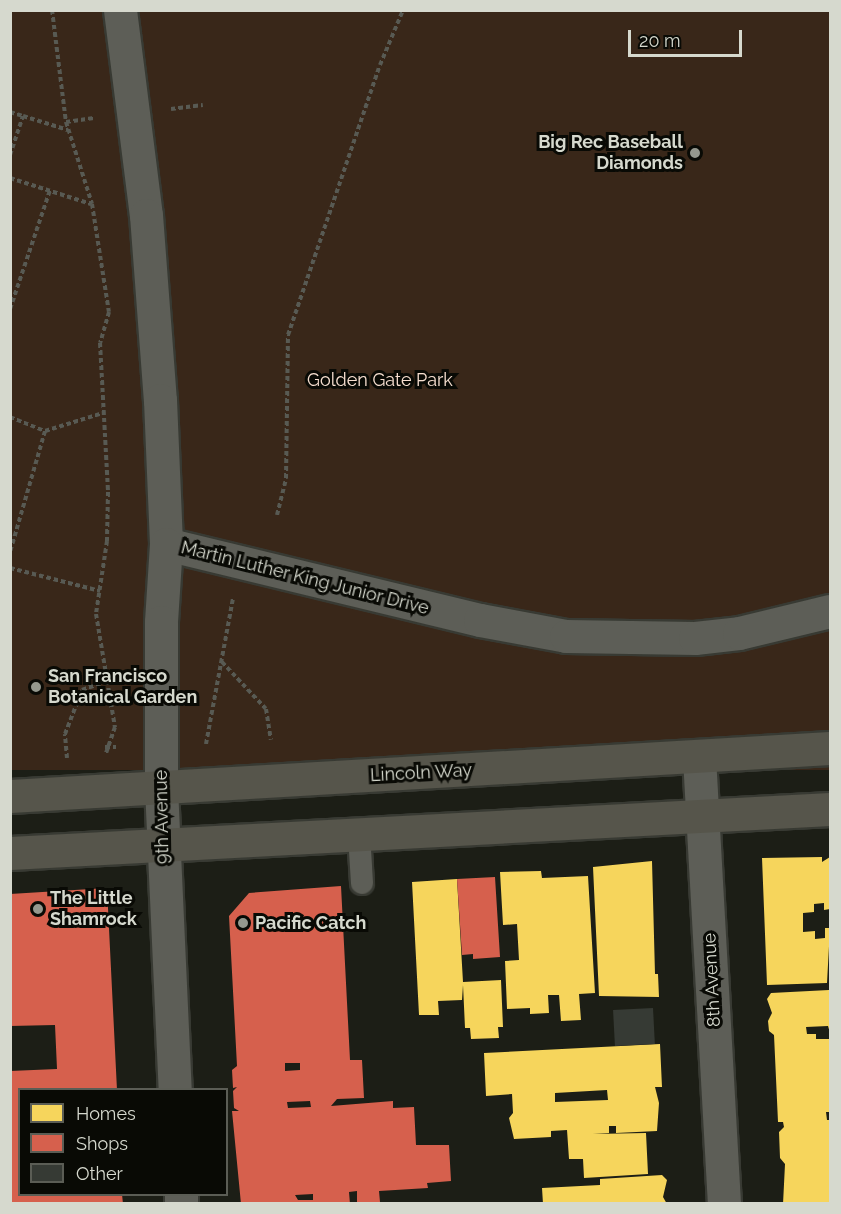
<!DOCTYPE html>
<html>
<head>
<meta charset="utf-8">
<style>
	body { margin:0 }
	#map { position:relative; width:841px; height:1214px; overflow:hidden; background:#1c1e16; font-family:Raleway,sans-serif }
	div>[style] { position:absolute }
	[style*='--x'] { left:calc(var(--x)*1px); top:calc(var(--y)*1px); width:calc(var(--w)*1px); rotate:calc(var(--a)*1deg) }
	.green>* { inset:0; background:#392719; transform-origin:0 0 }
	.homes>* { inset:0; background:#f6d55c }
	.shops>* { inset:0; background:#d6604d }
	.building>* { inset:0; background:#363a34; transform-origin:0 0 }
	.path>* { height:4px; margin-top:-2px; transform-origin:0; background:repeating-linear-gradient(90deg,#585a53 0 4.5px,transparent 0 7.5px) }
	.roads { filter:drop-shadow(2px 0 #383a33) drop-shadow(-2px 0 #383a33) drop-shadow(0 2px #383a33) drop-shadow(0 -2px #383a33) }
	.service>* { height:22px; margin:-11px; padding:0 11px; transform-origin:11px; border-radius:11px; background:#5d5e57 }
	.minor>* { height:33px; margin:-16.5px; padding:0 16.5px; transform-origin:16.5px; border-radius:16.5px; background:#5d5e57 }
	.tertiary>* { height:33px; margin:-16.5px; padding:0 16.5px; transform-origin:16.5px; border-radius:16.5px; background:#5d5e57 }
	.primary>* { height:33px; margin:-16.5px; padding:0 16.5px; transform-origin:16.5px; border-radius:16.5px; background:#56554b }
	.dots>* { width:16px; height:16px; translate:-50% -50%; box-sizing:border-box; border:3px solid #090a05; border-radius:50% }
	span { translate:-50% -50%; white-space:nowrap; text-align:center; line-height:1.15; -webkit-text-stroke:6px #090a05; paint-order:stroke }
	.poi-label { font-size:18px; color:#d6d9ce; font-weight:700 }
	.right { translate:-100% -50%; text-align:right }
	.left { translate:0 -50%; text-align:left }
	.park-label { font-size:18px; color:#f7dfd0 }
	.street-label { font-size:18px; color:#d6d9ce }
	.frame { position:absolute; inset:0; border:12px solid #d6d9ce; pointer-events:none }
	.legend { position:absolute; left:18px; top:1088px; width:210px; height:108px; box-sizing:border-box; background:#090a05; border:2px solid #5b5d55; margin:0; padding:8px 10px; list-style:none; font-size:18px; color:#d6d9ce }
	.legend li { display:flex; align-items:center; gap:12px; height:30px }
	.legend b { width:30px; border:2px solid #5b5d55 }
	.scale { position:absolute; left:628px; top:30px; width:114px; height:27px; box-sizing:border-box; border:3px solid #d6d9ce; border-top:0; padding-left:8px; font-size:18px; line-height:21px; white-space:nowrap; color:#d6d9ce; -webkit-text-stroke:4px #090a05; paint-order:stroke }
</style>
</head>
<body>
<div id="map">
	<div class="green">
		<div style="left:11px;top:11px;width:819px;height:759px"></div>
	</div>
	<div class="homes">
		<div style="clip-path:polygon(822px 857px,822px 862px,830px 857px,830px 909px,824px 910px,824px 903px,814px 904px,814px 912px,803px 913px,803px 932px,815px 931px,815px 939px,825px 938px,825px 928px,830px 928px,827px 983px,767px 985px,762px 858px)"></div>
		<div style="clip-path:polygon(652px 861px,655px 974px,658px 974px,659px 997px,599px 996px,593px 867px)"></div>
		<div style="clip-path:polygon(541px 871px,542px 878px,588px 876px,595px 993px,579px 994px,581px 1020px,561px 1021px,559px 995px,548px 995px,549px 1013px,530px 1014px,530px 1008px,507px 1009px,505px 961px,519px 960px,517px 924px,503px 925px,500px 872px)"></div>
		<div style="clip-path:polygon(457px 879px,463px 982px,501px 980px,503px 1027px,498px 1027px,499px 1038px,471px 1039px,470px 1028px,465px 1028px,463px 985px,462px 1000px,438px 1001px,439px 1015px,419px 1015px,412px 882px)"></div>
		<div style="clip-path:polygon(829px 990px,830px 1033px,828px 1026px,806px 1027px,807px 1034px,816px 1034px,816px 1039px,830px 1039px,830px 1112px,826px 1112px,827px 1120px,830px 1120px,830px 1204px,783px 1204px,785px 1164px,780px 1158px,779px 1132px,784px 1127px,783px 1122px,778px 1122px,774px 1035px,769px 1031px,768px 1021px,772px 1013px,767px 999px,771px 993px)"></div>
		<div style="clip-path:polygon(evenodd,660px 1044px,662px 1087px,655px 1087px,659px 1103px,657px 1131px,616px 1133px,616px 1126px,609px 1126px,609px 1133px,593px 1134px,646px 1133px,648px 1174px,584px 1178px,583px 1159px,569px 1159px,567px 1130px,551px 1131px,551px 1137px,514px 1139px,509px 1118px,513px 1113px,512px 1094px,486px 1096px,484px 1053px,660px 1044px,607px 1090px,608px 1100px,555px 1102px,555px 1093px,607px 1090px)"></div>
		<div style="clip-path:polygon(662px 1175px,667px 1180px,663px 1197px,667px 1204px,543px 1204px,542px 1188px,600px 1185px,600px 1179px)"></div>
	</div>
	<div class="shops">
		<div style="clip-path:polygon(495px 877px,500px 957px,473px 959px,473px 954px,462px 955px,457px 879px)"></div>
		<div style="clip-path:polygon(evenodd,341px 886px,350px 1060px,362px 1060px,364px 1098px,337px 1099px,331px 1106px,393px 1101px,393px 1108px,414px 1107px,416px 1145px,449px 1145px,451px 1181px,427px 1183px,428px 1188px,379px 1191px,380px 1202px,357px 1203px,357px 1191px,349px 1192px,350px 1204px,241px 1204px,232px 1111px,239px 1111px,234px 1108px,233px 1091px,237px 1087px,233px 1088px,232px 1070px,237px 1066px,229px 916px,249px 893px,341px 886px,285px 1063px,300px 1063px,300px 1070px,285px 1071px,285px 1063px,341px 886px,310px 1101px,311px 1107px,288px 1108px,287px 1102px,310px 1101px,341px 886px,313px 1194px,313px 1200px,298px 1200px,295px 1195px,313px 1194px)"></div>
		<div style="clip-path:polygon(107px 888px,117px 1090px,20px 1090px,20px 1194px,122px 1194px,123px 1204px,10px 1204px,10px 1071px,57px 1069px,55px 1025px,10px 1026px,10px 894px)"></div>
	</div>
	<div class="building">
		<div style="left:653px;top:1008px;width:36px;height:40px;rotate:87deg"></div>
	</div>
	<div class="path">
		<div style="--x:52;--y:10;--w:113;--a:82.9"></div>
		<div style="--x:66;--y:122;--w:86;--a:72.4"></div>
		<div style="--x:92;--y:204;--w:109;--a:81.1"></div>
		<div style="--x:109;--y:312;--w:32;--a:106"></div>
		<div style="--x:100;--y:343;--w:149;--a:86.9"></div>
		<div style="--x:108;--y:492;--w:49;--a:91.2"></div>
		<div style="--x:107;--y:541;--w:74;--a:98.6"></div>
		<div style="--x:96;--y:614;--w:115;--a:80.5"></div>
		<div style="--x:115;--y:727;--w:28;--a:109"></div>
		<div style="--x:171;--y:109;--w:32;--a:-7"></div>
		<div style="--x:10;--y:112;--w:14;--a:17"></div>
		<div style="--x:66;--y:122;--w:28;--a:-8"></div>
		<div style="--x:10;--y:155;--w:41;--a:-71.6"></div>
		<div style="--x:23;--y:116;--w:47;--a:17.3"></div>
		<div style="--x:10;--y:178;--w:85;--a:17.8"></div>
		<div style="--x:10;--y:309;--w:126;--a:-71.4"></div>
		<div style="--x:10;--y:417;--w:38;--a:22"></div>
		<div style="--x:45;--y:431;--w:126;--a:106.1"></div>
		<div style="--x:45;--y:431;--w:61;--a:-17.2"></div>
		<div style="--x:277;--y:515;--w:38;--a:-76"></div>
		<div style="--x:286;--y:478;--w:143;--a:-89.2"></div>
		<div style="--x:288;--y:335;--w:285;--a:-71.2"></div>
		<div style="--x:380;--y:65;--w:60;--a:-67.3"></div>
		<div style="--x:10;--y:568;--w:93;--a:14.3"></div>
		<div style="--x:222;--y:662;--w:64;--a:46.9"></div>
		<div style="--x:266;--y:709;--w:31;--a:81"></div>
		<div style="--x:206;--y:744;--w:148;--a:-79.5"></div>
		<div style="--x:105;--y:747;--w:11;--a:0"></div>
		<div style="--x:67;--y:758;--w:24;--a:-95"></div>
		<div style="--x:65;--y:734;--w:47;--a:-68.9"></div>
		<div style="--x:82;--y:690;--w:27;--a:-20"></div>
	</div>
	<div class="roads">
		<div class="service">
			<div style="--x:359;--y:834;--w:49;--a:86.5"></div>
		</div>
		<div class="minor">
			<div style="--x:166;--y:544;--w:323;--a:13.6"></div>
			<div style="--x:480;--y:620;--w:87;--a:10.5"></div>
			<div style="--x:566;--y:636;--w:129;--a:0.9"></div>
			<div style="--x:695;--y:638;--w:44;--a:-6.5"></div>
			<div style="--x:739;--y:633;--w:94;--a:-13.6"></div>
			<div style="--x:699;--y:757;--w:448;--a:86.8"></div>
			<div style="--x:161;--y:787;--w:303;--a:87.4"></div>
			<div style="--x:181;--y:1194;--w:10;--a:90"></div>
		</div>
		<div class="tertiary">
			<div style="--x:120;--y:10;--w:207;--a:82.8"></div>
			<div style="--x:146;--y:215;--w:186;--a:85.7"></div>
			<div style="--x:160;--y:400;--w:144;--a:87.6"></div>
			<div style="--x:166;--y:544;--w:78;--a:93.7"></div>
			<div style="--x:161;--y:622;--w:165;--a:90"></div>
		</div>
		<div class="primary">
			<div style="--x:10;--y:796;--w:821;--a:-3.35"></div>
			<div style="--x:10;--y:853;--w:821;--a:-3.07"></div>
		</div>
	</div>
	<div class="dots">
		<div style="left:695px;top:153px;background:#95988e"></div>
		<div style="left:36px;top:687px;background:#95988e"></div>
		<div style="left:38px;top:909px;background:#95988e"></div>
		<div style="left:243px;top:923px;background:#95988e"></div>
	</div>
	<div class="poi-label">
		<span class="right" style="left:683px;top:153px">Big Rec Baseball<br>Diamonds</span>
		<span class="left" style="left:48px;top:687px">San Francisco<br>Botanical Garden</span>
		<span class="left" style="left:50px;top:909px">The Little<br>Shamrock</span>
		<span class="left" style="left:255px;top:923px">Pacific Catch</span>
	</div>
	<div class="park-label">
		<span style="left:380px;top:380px">Golden Gate Park</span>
	</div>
	<div class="street-label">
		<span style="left:305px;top:578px;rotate:14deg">Martin Luther King Junior Drive</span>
		<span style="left:421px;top:773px;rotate:-3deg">Lincoln Way</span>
		<span style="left:162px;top:817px;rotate:-91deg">9th Avenue</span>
		<span style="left:712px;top:980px;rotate:-93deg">8th Avenue</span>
	</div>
	<div class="frame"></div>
	<ul class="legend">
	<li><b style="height:16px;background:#f6d55c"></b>Homes</li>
	<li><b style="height:16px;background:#d6604d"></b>Shops</li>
	<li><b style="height:16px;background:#363a34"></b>Other</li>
	</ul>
	<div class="scale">20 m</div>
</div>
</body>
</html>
